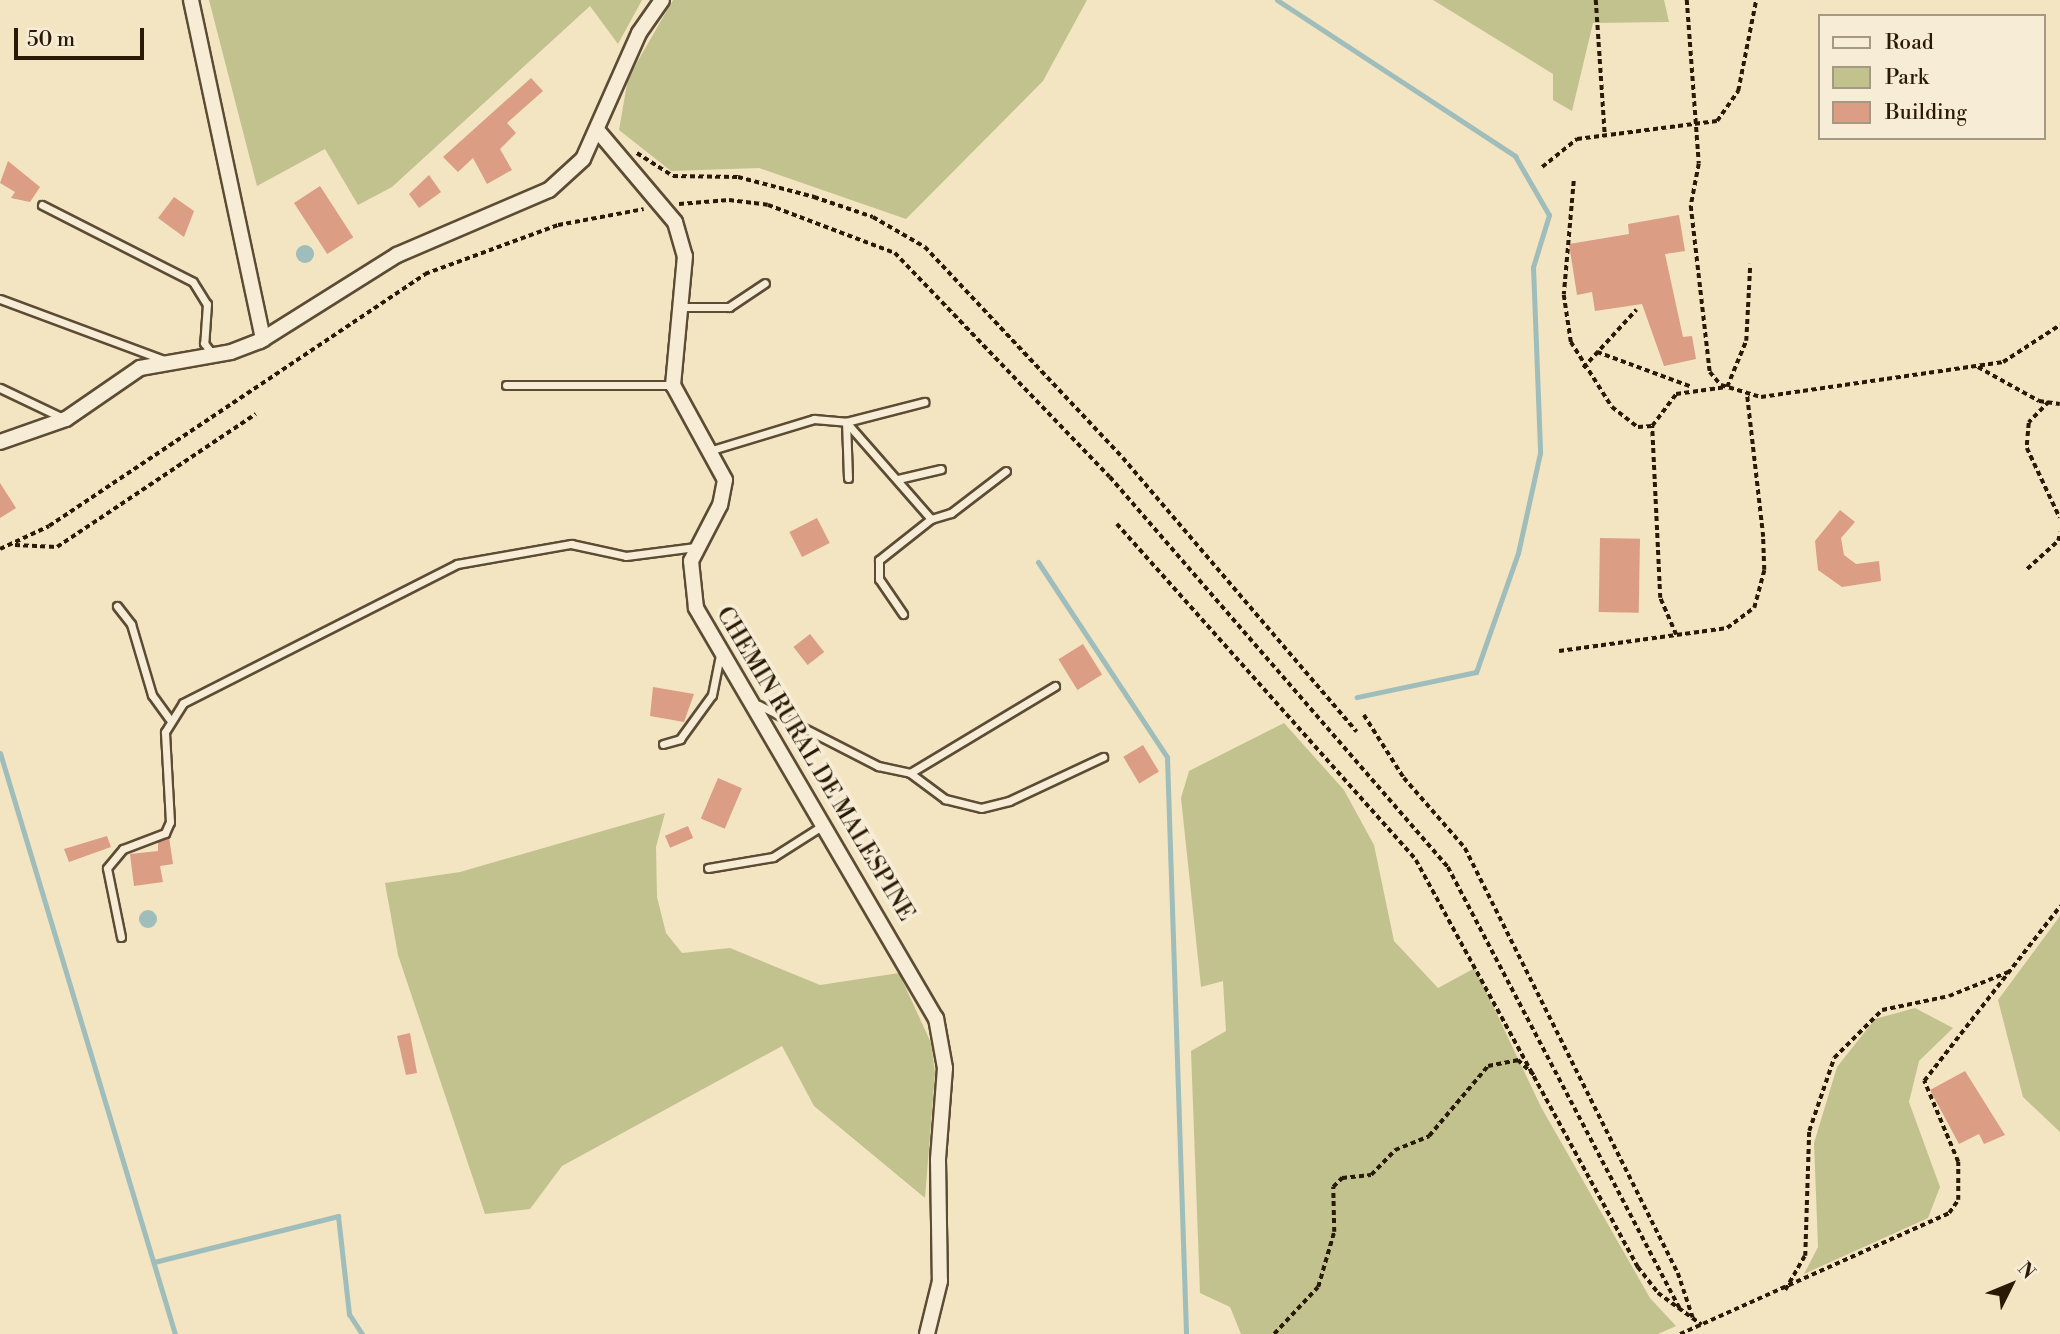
<!DOCTYPE html>
<html>
<head>
<meta charset="utf-8">
<style>
	body { margin:0 }
	#map { position:relative; width:2060px; height:1334px; overflow:hidden; background:#f3e4c2; font-family:"Libre Bodoni",serif }
	div>[style] { position:absolute }
	[style*='--x'] { left:calc(var(--x)*1px); top:calc(var(--y)*1px); width:calc(var(--w)*1px); rotate:calc(var(--a)*1deg) }
	.green>* { inset:0; background:#c2c28e }
	.water>* { inset:0; background:#9ebdbb }
	.round { border-radius:50% }
	.stream>* { height:5px; margin:-2.5px; padding:0 2.5px; transform-origin:2.5px; border-radius:2.5px; background:#9ebdbb }
	.building>* { inset:0; background:#db9d84; transform-origin:0 0 }
	.path>* { height:3.5px; margin-top:-1.75px; transform-origin:0; background:repeating-linear-gradient(90deg,#2a1a05 0 5px,transparent 0 8.5px) }
	.roads { filter:drop-shadow(2px 0 #5c4c34) drop-shadow(-2px 0 #5c4c34) drop-shadow(0 2px #5c4c34) drop-shadow(0 -2px #5c4c34) }
	.lane>* { height:7px; margin:-3.5px; padding:0 3.5px; transform-origin:3.5px; border-radius:3.5px; background:#f7edd7 }
	.street>* { height:14px; margin:-7px; padding:0 7px; transform-origin:7px; border-radius:7px; background:#f7edd7 }
	span { translate:-50% -50%; white-space:nowrap; text-align:center; line-height:1.15; -webkit-text-stroke:7px #f7edd7; paint-order:stroke }
	.street-label { font-size:23px; color:#2a1a05 }
	.legend { position:absolute; left:1818px; top:14px; width:228px; height:126px; box-sizing:border-box; background:#f7edd7; border:2px solid #a59983; margin:0; padding:9px 12px; list-style:none; font-size:21px; color:#2a1a05 }
	.legend li { display:flex; align-items:center; gap:14px; height:35px }
	.legend b { width:35px; border:2px solid #a59983 }
	.north { position:absolute; left:1976px; top:1250px; width:70px; height:70px; -webkit-text-stroke:5px #f7edd7; paint-order:stroke; rotate:47deg; font-size:19px; font-weight:700; line-height:28px; text-align:center; color:#2a1a05 }
	.north::after { content:''; display:block; margin:auto; width:24px; height:32px; background:#2a1a05; clip-path:polygon(50% 0,100% 100%,50% 72%,0 100%) }
	.scale { position:absolute; left:14px; top:28px; width:130px; height:32px; box-sizing:border-box; border:4px solid #2a1a05; border-top:0; padding-left:9px; font-size:21px; line-height:24px; white-space:nowrap; color:#2a1a05; -webkit-text-stroke:5px #f7edd7; paint-order:stroke }
</style>
</head>
<body>
<div id="map">
	<div class="green">
		<div style="clip-path:polygon(209px 0,642px 0,618px 44px,590px 6px,392px 187px,358px 205px,325px 149px,257px 186px)"></div>
		<div style="clip-path:polygon(673px 0,1087px 0,1043px 81px,906px 219px,759px 168px,671px 171px,619px 130px,628px 78px)"></div>
		<div style="clip-path:polygon(1433px 0,1664px 0,1669px 22px,1593px 23px,1572px 111px,1553px 100px,1553px 74px)"></div>
		<div style="clip-path:polygon(1284px 723px,1344px 790px,1374px 845px,1394px 941px,1438px 988px,1475px 968px,1541px 1107px,1650px 1298px,1676px 1326px,1658px 1334px,1241px 1334px,1230px 1307px,1200px 1293px,1191px 1051px,1226px 1031px,1223px 981px,1201px 987px,1181px 798px,1189px 771px)"></div>
		<div style="clip-path:polygon(665px 813px,656px 847px,657px 897px,666px 933px,682px 953px,730px 948px,820px 985px,899px 973px,931px 1043px,935px 1073px,925px 1198px,814px 1106px,782px 1046px,562px 1166px,530px 1209px,485px 1214px,398px 955px,385px 883px,460px 872px)"></div>
		<div style="clip-path:polygon(2060px 916px,2060px 1132px,2023px 1097px,1998px 1000px)"></div>
		<div style="clip-path:polygon(1915px 1008px,1953px 1028px,1919px 1061px,1909px 1102px,1940px 1187px,1928px 1218px,1804px 1274px,1818px 1247px,1814px 1143px,1837px 1067px,1875px 1019px)"></div>
	</div>
	<div class="water">
		<div class="round" style="left:296px;top:245px;width:18px;height:18px"></div>
		<div class="round" style="left:139px;top:910px;width:18px;height:18px"></div>
	</div>
	<div class="stream">
		<div style="--x:1277;--y:0;--w:285;--a:33.2"></div>
		<div style="--x:1515;--y:156;--w:68;--a:60"></div>
		<div style="--x:1549;--y:215;--w:54;--a:107.1"></div>
		<div style="--x:1533;--y:267;--w:186;--a:87.8"></div>
		<div style="--x:1540;--y:453;--w:102;--a:102.4"></div>
		<div style="--x:1518;--y:553;--w:126;--a:109.4"></div>
		<div style="--x:1476;--y:672;--w:122;--a:168.1"></div>
		<div style="--x:1038;--y:562;--w:234;--a:56.5"></div>
		<div style="--x:1167;--y:757;--w:577;--a:88.11"></div>
		<div style="--x:0;--y:753;--w:607;--a:73.24"></div>
		<div style="--x:154;--y:1262;--w:190;--a:-14"></div>
		<div style="--x:338;--y:1216;--w:99;--a:83.6"></div>
		<div style="--x:349;--y:1314;--w:24;--a:57"></div>
	</div>
	<div class="building">
		<div style="clip-path:polygon(531px 78px,543px 91px,507px 123px,516px 133px,500px 149px,512px 170px,487px 184px,473px 158px,458px 172px,443px 157px)"></div>
		<div style="clip-path:polygon(8px 161px,40px 187px,30px 202px,11px 198px,15px 192px,0 183px)"></div>
		<div style="clip-path:polygon(429px 175px,441px 192px,419px 208px,409px 194px)"></div>
		<div style="left:320px;top:186px;width:61px;height:31px;rotate:57deg"></div>
		<div style="clip-path:polygon(174px 197px,194px 211px,184px 237px,158px 218px)"></div>
		<div style="clip-path:polygon(1679px 215px,1685px 251px,1665px 254px,1683px 337px,1692px 336px,1696px 359px,1664px 366px,1642px 304px,1595px 311px,1592px 292px,1577px 295px,1569px 244px,1629px 234px,1628px 224px)"></div>
		<div style="clip-path:polygon(0 483px,16px 508px,0 518px)"></div>
		<div style="clip-path:polygon(1840px 510px,1855px 522px,1841px 538px,1844px 555px,1856px 564px,1879px 561px,1881px 581px,1842px 587px,1818px 570px,1815px 541px)"></div>
		<div style="left:817px;top:518px;width:28px;height:31px;rotate:63deg"></div>
		<div style="left:1600px;top:538px;width:40px;height:74px;rotate:1deg"></div>
		<div style="left:810px;top:634px;width:23px;height:21px;rotate:52deg"></div>
		<div style="left:1083px;top:644px;width:36px;height:29px;rotate:58deg"></div>
		<div style="clip-path:polygon(653px 687px,694px 694px,684px 722px,650px 716px)"></div>
		<div style="left:1143px;top:745px;width:31px;height:23px;rotate:59deg"></div>
		<div style="left:718px;top:778px;width:26px;height:44px;rotate:23deg"></div>
		<div style="left:688px;top:826px;width:13px;height:25px;rotate:67deg"></div>
		<div style="clip-path:polygon(107px 836px,111px 847px,69px 862px,64px 849px)"></div>
		<div style="clip-path:polygon(169px 837px,173px 864px,160px 866px,163px 882px,134px 886px,130px 854px,158px 851px,158px 842px)"></div>
		<div style="clip-path:polygon(410px 1033px,417px 1073px,406px 1075px,397px 1036px)"></div>
		<div style="clip-path:polygon(1965px 1071px,2005px 1135px,1984px 1144px,1979px 1134px,1959px 1144px,1930px 1090px)"></div>
	</div>
	<div class="path">
		<div style="--x:1596;--y:0;--w:136;--a:86.2"></div>
		<div style="--x:1687;--y:0;--w:164;--a:85.8"></div>
		<div style="--x:1699;--y:164;--w:43;--a:100.8"></div>
		<div style="--x:1691;--y:206;--w:167;--a:83.5"></div>
		<div style="--x:1710;--y:372;--w:17;--a:50"></div>
		<div style="--x:1721;--y:385;--w:42;--a:16.7"></div>
		<div style="--x:1761;--y:397;--w:245;--a:-8.2"></div>
		<div style="--x:2003;--y:362;--w:68;--a:-33"></div>
		<div style="--x:637;--y:153;--w:43;--a:32.6"></div>
		<div style="--x:673;--y:176;--w:65;--a:0.9"></div>
		<div style="--x:738;--y:177;--w:79;--a:14.7"></div>
		<div style="--x:814;--y:197;--w:62;--a:18.7"></div>
		<div style="--x:873;--y:217;--w:60;--a:30"></div>
		<div style="--x:925;--y:247;--w:289;--a:46.8"></div>
		<div style="--x:1123;--y:458;--w:360;--a:49.5"></div>
		<div style="--x:1542;--y:167;--w:45;--a:-38.7"></div>
		<div style="--x:1577;--y:139;--w:141;--a:-7.3"></div>
		<div style="--x:1717;--y:121;--w:37;--a:-55"></div>
		<div style="--x:1738;--y:91;--w:93;--a:-78.8"></div>
		<div style="--x:1574;--y:181;--w:114;--a:95"></div>
		<div style="--x:1564;--y:295;--w:48;--a:81.5"></div>
		<div style="--x:1571;--y:342;--w:77;--a:57.8"></div>
		<div style="--x:1612;--y:407;--w:33;--a:38"></div>
		<div style="--x:1638;--y:427;--w:14;--a:-4"></div>
		<div style="--x:679;--y:204;--w:50;--a:-4.6"></div>
		<div style="--x:729;--y:200;--w:39;--a:7"></div>
		<div style="--x:768;--y:205;--w:136;--a:20.7"></div>
		<div style="--x:895;--y:253;--w:310;--a:46.2"></div>
		<div style="--x:1110;--y:477;--w:516;--a:49.09"></div>
		<div style="--x:1448;--y:867;--w:499;--a:62.3"></div>
		<div style="--x:1597;--y:352;--w:101;--a:20.2"></div>
		<div style="--x:1978;--y:367;--w:70;--a:29.1"></div>
		<div style="--x:2039;--y:401;--w:21;--a:8"></div>
		<div style="--x:1583;--y:368;--w:79;--a:-47.6"></div>
		<div style="--x:2049;--y:402;--w:29;--a:134"></div>
		<div style="--x:2029;--y:423;--w:25;--a:95"></div>
		<div style="--x:2027;--y:448;--w:77;--a:64.8"></div>
		<div style="--x:1117;--y:524;--w:450;--a:48.3"></div>
		<div style="--x:1416;--y:860;--w:464;--a:61.4"></div>
		<div style="--x:1638;--y:1267;--w:33;--a:52"></div>
		<div style="--x:1658;--y:1293;--w:54;--a:36"></div>
		<div style="--x:15;--y:545;--w:42;--a:2.7"></div>
		<div style="--x:57;--y:547;--w:239;--a:-33.8"></div>
		<div style="--x:0;--y:549;--w:54;--a:-25.1"></div>
		<div style="--x:49;--y:526;--w:453;--a:-33.8"></div>
		<div style="--x:425;--y:274;--w:142;--a:-20.2"></div>
		<div style="--x:558;--y:225;--w:87;--a:-10.5"></div>
		<div style="--x:2027;--y:569;--w:42;--a:-42.1"></div>
		<div style="--x:2058;--y:541;--w:9;--a:-77"></div>
		<div style="--x:1676;--y:635;--w:40;--a:-113.4"></div>
		<div style="--x:1660;--y:598;--w:172;--a:-92.7"></div>
		<div style="--x:1652;--y:426;--w:40;--a:-53"></div>
		<div style="--x:1676;--y:394;--w:51;--a:-7.8"></div>
		<div style="--x:1727;--y:387;--w:50;--a:-67.6"></div>
		<div style="--x:1746;--y:341;--w:77;--a:-87"></div>
		<div style="--x:1559;--y:651;--w:170;--a:-7.8"></div>
		<div style="--x:1727;--y:628;--w:34;--a:-37"></div>
		<div style="--x:1754;--y:608;--w:39;--a:-75"></div>
		<div style="--x:1764;--y:570;--w:33;--a:-92"></div>
		<div style="--x:1763;--y:537;--w:142;--a:-96.5"></div>
		<div style="--x:1364;--y:715;--w:75;--a:57.6"></div>
		<div style="--x:1404;--y:778;--w:93;--a:48.9"></div>
		<div style="--x:1465;--y:848;--w:475;--a:63.4"></div>
		<div style="--x:1678;--y:1273;--w:47;--a:71.6"></div>
		<div style="--x:1785;--y:1290;--w:39;--a:-60"></div>
		<div style="--x:1805;--y:1256;--w:125;--a:-88.2"></div>
		<div style="--x:1809;--y:1131;--w:77;--a:-71.1"></div>
		<div style="--x:1834;--y:1058;--w:68;--a:-45"></div>
		<div style="--x:1882;--y:1010;--w:68;--a:-11.8"></div>
		<div style="--x:1949;--y:996;--w:67;--a:-22"></div>
		<div style="--x:1274;--y:1334;--w:64;--a:-46.9"></div>
		<div style="--x:1318;--y:1287;--w:57;--a:-73.8"></div>
		<div style="--x:1334;--y:1232;--w:45;--a:-91.3"></div>
		<div style="--x:1333;--y:1187;--w:13;--a:-45"></div>
		<div style="--x:1342;--y:1178;--w:29;--a:-6"></div>
		<div style="--x:1371;--y:1175;--w:35;--a:-46"></div>
		<div style="--x:1395;--y:1150;--w:37;--a:-22"></div>
		<div style="--x:1429;--y:1136;--w:92;--a:-49.9"></div>
		<div style="--x:1488;--y:1066;--w:31;--a:-11"></div>
		<div style="--x:1518;--y:1060;--w:23;--a:43"></div>
		<div style="--x:1680;--y:1334;--w:295;--a:-24.2"></div>
		<div style="--x:1949;--y:1213;--w:16;--a:-55"></div>
		<div style="--x:1958;--y:1200;--w:38;--a:-90"></div>
		<div style="--x:1958;--y:1162;--w:88;--a:-112.8"></div>
		<div style="--x:1924;--y:1081;--w:222;--a:-52.1"></div>
	</div>
	<div class="roads">
		<div class="lane">
			<div style="--x:42;--y:205;--w:169;--a:27"></div>
			<div style="--x:193;--y:282;--w:26;--a:58"></div>
			<div style="--x:207;--y:304;--w:39;--a:94"></div>
			<div style="--x:204;--y:343;--w:15;--a:53"></div>
			<div style="--x:0;--y:299;--w:175;--a:20.4"></div>
			<div style="--x:684;--y:307;--w:45;--a:0"></div>
			<div style="--x:729;--y:307;--w:43;--a:-33.7"></div>
			<div style="--x:506;--y:385;--w:167;--a:0"></div>
			<div style="--x:0;--y:388;--w:72;--a:25.5"></div>
			<div style="--x:712;--y:450;--w:107;--a:-16.9"></div>
			<div style="--x:814;--y:419;--w:32;--a:5"></div>
			<div style="--x:846;--y:422;--w:129;--a:48.8"></div>
			<div style="--x:931;--y:519;--w:21;--a:-17"></div>
			<div style="--x:951;--y:513;--w:69;--a:-37.4"></div>
			<div style="--x:848;--y:478;--w:56;--a:-92"></div>
			<div style="--x:846;--y:422;--w:81;--a:-14.4"></div>
			<div style="--x:898;--y:479;--w:44;--a:-13.1"></div>
			<div style="--x:117;--y:606;--w:23;--a:52"></div>
			<div style="--x:131;--y:624;--w:74;--a:73.5"></div>
			<div style="--x:152;--y:695;--w:29;--a:54"></div>
			<div style="--x:903;--y:614;--w:42;--a:-124.4"></div>
			<div style="--x:879;--y:579;--w:19;--a:-90"></div>
			<div style="--x:879;--y:560;--w:66;--a:-38.3"></div>
			<div style="--x:1055;--y:686;--w:169;--a:149"></div>
			<div style="--x:910;--y:773;--w:44;--a:36.6"></div>
			<div style="--x:945;--y:799;--w:37;--a:14"></div>
			<div style="--x:981;--y:808;--w:29;--a:-14"></div>
			<div style="--x:1009;--y:801;--w:104;--a:-25.1"></div>
			<div style="--x:759;--y:705;--w:134;--a:27.1"></div>
			<div style="--x:878;--y:766;--w:33;--a:12"></div>
			<div style="--x:663;--y:744;--w:18;--a:-16"></div>
			<div style="--x:680;--y:739;--w:54;--a:-54"></div>
			<div style="--x:712;--y:695;--w:41;--a:-78.7"></div>
			<div style="--x:708;--y:868;--w:66;--a:-9.6"></div>
			<div style="--x:773;--y:857;--w:62;--a:-32.4"></div>
			<div style="--x:121;--y:937;--w:70;--a:-101.5"></div>
			<div style="--x:107;--y:868;--w:25;--a:-50"></div>
			<div style="--x:123;--y:849;--w:45;--a:-20.9"></div>
			<div style="--x:165;--y:833;--w:12;--a:-66"></div>
			<div style="--x:170;--y:822;--w:90;--a:-93.2"></div>
			<div style="--x:165;--y:732;--w:34;--a:-58"></div>
			<div style="--x:183;--y:703;--w:307;--a:-26.9"></div>
			<div style="--x:457;--y:564;--w:116;--a:-10"></div>
			<div style="--x:571;--y:544;--w:56;--a:12.3"></div>
			<div style="--x:626;--y:556;--w:70;--a:-7.4"></div>
		</div>
		<div class="street">
			<div style="--x:191;--y:0;--w:347;--a:78"></div>
			<div style="--x:598;--y:131;--w:119;--a:49.8"></div>
			<div style="--x:675;--y:222;--w:35;--a:74"></div>
			<div style="--x:685;--y:256;--w:130;--a:95.3"></div>
			<div style="--x:673;--y:385;--w:108;--a:61.3"></div>
			<div style="--x:725;--y:480;--w:25;--a:101"></div>
			<div style="--x:720;--y:505;--w:63;--a:117.4"></div>
			<div style="--x:691;--y:561;--w:47;--a:83.9"></div>
			<div style="--x:696;--y:608;--w:475;--a:59.7"></div>
			<div style="--x:936;--y:1018;--w:51;--a:79.8"></div>
			<div style="--x:945;--y:1068;--w:92;--a:94.4"></div>
			<div style="--x:938;--y:1160;--w:121;--a:89.1"></div>
			<div style="--x:940;--y:1281;--w:55;--a:103.8"></div>
			<div style="--x:0;--y:442;--w:70;--a:-19.2"></div>
			<div style="--x:66;--y:419;--w:90;--a:-34.6"></div>
			<div style="--x:140;--y:368;--w:92;--a:-10"></div>
			<div style="--x:231;--y:352;--w:31;--a:-21"></div>
			<div style="--x:260;--y:341;--w:162;--a:-32.1"></div>
			<div style="--x:397;--y:255;--w:165;--a:-23.2"></div>
			<div style="--x:549;--y:190;--w:46;--a:-42.4"></div>
			<div style="--x:583;--y:159;--w:138;--a:-66"></div>
			<div style="--x:639;--y:33;--w:40;--a:-55.1"></div>
		</div>
	</div>
	<div class="street-label">
		<span style="left:815px;top:764px;rotate:59deg">CHEMIN RURAL DE MALESPINE</span>
	</div>
	<ul class="legend">
	<li><b style="height:9px;background:#f7edd7"></b>Road</li>
	<li><b style="height:19px;background:#c2c28e"></b>Park</li>
	<li><b style="height:19px;background:#db9d84"></b>Building</li>
	</ul>
	<div class="north">N</div>
	<div class="scale">50 m</div>
</div>
</body>
</html>
